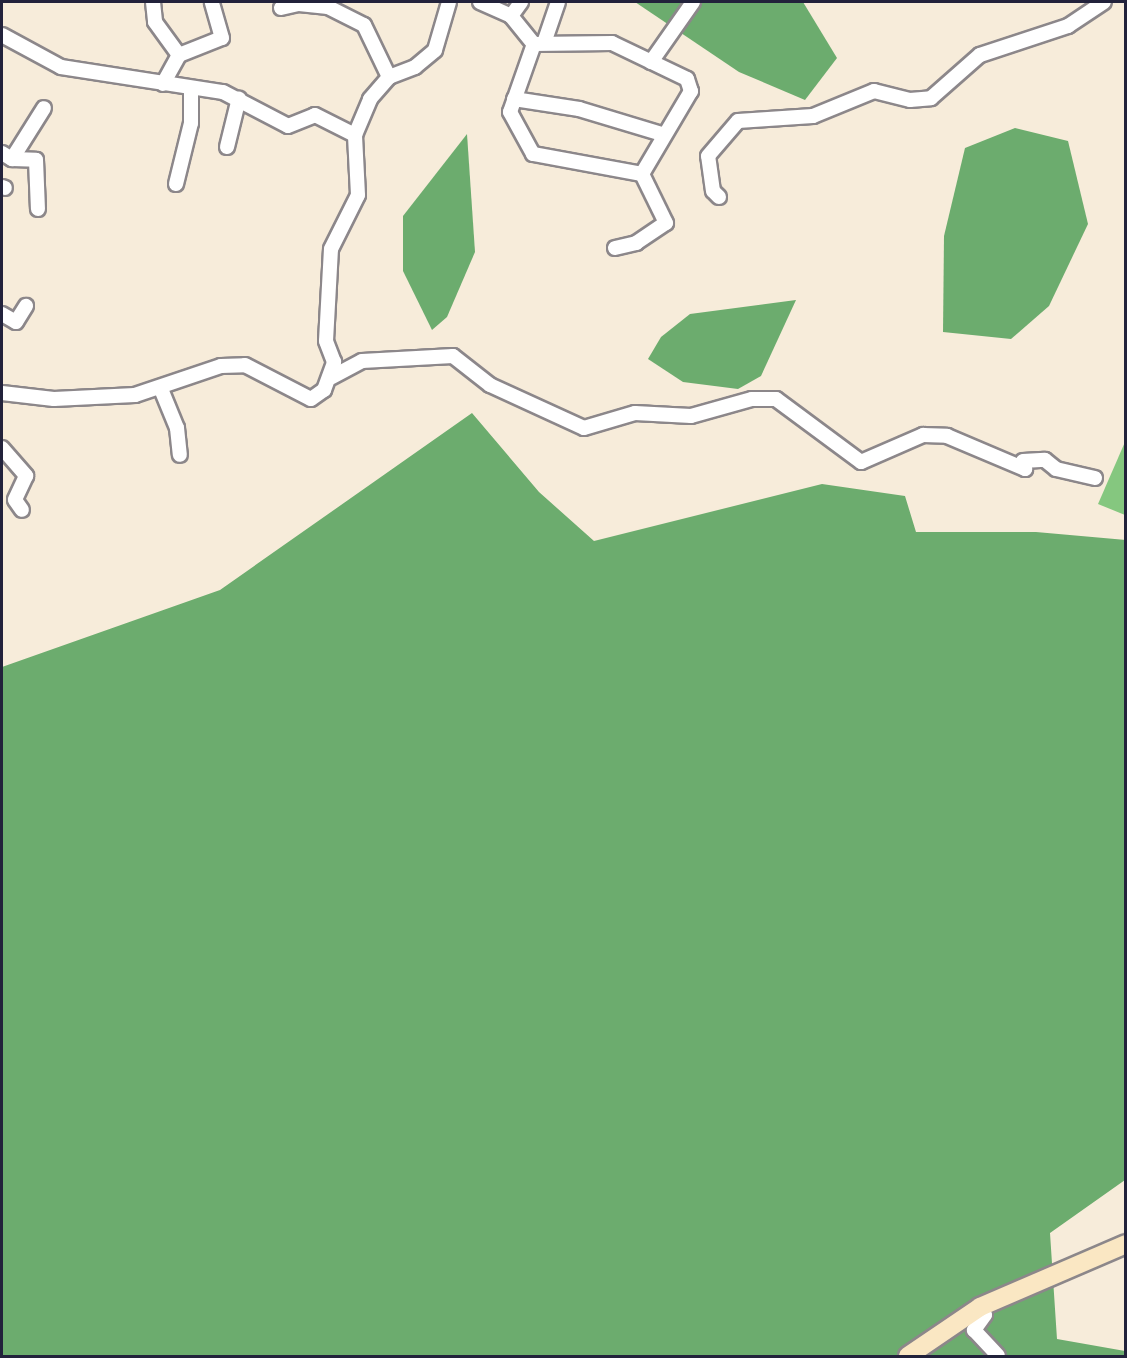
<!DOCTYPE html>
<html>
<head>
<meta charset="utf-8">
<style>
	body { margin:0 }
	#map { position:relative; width:1127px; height:1358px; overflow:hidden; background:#f7ecda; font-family:"Playpen Sans",sans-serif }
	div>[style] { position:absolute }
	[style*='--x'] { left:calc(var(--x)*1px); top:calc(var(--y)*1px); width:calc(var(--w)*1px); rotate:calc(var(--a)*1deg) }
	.green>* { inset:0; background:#85c77f }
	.forest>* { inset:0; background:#6cac6e }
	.roads { filter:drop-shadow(2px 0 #8c878a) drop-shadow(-2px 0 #8c878a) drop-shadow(0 2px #8c878a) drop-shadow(0 -2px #8c878a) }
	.street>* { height:14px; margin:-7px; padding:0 7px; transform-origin:7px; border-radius:7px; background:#fff }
	.secondary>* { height:18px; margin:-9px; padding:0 9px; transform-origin:9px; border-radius:9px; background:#fae7c3 }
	span { translate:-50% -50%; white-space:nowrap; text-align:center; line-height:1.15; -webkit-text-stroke:5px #fdfcf7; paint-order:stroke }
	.frame { position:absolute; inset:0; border:3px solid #22223b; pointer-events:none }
</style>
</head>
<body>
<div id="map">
	<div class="green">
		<div style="clip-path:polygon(1125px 442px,1126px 515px,1125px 515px,1098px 504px)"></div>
	</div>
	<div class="forest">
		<div style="clip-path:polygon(635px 2px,803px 2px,837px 58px,805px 100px,739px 72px)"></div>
		<div style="clip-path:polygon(1015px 128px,1068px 141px,1088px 224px,1049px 306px,1011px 339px,943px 332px,944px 236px,965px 148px)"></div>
		<div style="clip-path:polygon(467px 134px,475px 252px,447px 317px,432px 330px,403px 271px,403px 216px)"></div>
		<div style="clip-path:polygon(796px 300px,761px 376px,738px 389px,683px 382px,648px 359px,661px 337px,690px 314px)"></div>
		<div style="clip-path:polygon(472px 413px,539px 492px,594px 541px,822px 484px,905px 496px,916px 532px,1036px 532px,1126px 540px,1125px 1180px,1050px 1233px,1057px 1339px,1125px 1351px,1125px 1356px,2px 1356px,2px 667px,220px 590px)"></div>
	</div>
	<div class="roads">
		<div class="street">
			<div style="--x:153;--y:2;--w:20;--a:84"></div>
			<div style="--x:155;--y:22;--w:41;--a:54"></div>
			<div style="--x:179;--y:55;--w:33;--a:119"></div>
			<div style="--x:480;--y:2;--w:34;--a:24"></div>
			<div style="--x:511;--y:16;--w:36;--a:51"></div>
			<div style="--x:281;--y:8;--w:18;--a:-13"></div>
			<div style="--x:299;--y:4;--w:29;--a:6"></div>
			<div style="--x:328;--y:7;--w:40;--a:26.6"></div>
			<div style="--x:364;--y:25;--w:58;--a:64.3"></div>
			<div style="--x:511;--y:16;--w:17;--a:-54"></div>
			<div style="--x:2;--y:35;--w:67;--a:28.5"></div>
			<div style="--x:61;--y:67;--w:164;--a:8.8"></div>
			<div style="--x:223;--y:92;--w:73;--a:27.6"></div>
			<div style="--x:288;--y:126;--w:29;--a:-22"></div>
			<div style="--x:315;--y:115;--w:45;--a:26.6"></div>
			<div style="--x:544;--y:43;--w:43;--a:-71.1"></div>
			<div style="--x:612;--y:43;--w:83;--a:25.6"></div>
			<div style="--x:687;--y:79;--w:13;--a:72"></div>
			<div style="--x:691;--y:91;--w:96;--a:120.6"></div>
			<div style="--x:642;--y:174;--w:111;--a:-169.6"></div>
			<div style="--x:533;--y:154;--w:48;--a:-118.7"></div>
			<div style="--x:510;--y:112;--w:72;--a:-70.6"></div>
			<div style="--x:534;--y:44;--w:78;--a:-0.7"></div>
			<div style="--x:179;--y:55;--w:46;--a:-21.6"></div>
			<div style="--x:222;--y:38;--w:37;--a:-106"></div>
			<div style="--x:651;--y:62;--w:73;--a:-55"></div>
			<div style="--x:514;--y:99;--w:66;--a:8.7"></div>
			<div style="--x:579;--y:109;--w:87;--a:16.8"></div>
			<div style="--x:227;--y:147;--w:50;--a:-76.2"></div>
			<div style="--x:2;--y:153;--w:12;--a:31"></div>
			<div style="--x:12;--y:159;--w:60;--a:-57.9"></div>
			<div style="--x:12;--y:159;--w:24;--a:2"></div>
			<div style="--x:36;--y:160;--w:49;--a:87.7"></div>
			<div style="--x:176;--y:184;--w:63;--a:-76.2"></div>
			<div style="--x:191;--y:123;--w:35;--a:-90"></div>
			<div style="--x:2;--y:187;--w:3;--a:18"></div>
			<div style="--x:719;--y:197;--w:8;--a:-135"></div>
			<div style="--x:713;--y:191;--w:35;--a:-98"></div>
			<div style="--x:708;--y:156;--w:46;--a:-49.4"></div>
			<div style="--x:738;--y:121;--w:75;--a:-3.8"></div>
			<div style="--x:813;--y:116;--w:66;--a:-22.3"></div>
			<div style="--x:874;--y:91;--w:37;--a:14"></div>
			<div style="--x:910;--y:100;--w:21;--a:-5"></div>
			<div style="--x:931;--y:98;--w:65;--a:-41.3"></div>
			<div style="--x:980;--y:55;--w:93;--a:-18.2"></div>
			<div style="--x:1068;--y:26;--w:43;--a:-33.7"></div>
			<div style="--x:615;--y:248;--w:22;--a:-13"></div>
			<div style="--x:636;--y:243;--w:36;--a:-34"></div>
			<div style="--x:666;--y:223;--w:55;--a:-116.1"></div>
			<div style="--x:2;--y:314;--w:16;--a:30"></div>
			<div style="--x:16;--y:322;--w:19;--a:-58"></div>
			<div style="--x:332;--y:377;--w:34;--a:-28"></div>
			<div style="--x:362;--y:361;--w:91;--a:-3.1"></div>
			<div style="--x:453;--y:356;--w:47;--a:38.1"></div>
			<div style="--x:490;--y:385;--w:103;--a:24.6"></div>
			<div style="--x:584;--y:428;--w:53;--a:-16.4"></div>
			<div style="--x:635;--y:413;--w:56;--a:3.1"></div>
			<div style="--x:691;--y:416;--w:63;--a:-15.6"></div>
			<div style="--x:752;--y:399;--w:24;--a:0"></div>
			<div style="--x:776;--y:399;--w:106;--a:36.5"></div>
			<div style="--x:861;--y:462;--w:68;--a:-23.5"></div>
			<div style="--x:923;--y:435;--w:24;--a:2"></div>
			<div style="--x:947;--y:436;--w:85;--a:22.9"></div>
			<div style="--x:1025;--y:469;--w:8;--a:-104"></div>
			<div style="--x:1023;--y:461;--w:22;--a:-3"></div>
			<div style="--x:1045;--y:460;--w:14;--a:39"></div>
			<div style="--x:1056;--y:469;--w:40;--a:13"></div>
			<div style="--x:161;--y:389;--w:42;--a:67.7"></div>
			<div style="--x:177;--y:428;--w:27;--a:84"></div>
			<div style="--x:2;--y:393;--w:52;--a:6.6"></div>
			<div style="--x:54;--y:399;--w:81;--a:-2.8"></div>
			<div style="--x:135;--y:395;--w:91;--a:-18.6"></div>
			<div style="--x:221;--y:366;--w:24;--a:-2"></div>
			<div style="--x:245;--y:365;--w:74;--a:27.3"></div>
			<div style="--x:311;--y:399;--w:16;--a:-35"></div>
			<div style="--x:324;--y:390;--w:30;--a:-70"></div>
			<div style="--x:334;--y:362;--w:22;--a:-111"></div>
			<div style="--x:326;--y:341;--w:92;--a:-86.9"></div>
			<div style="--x:331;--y:249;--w:60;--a:-63.4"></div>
			<div style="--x:358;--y:195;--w:60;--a:-92.9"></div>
			<div style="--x:355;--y:135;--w:39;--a:-67"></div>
			<div style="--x:370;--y:99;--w:29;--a:-49"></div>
			<div style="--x:389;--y:77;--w:28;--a:-21"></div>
			<div style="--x:415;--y:67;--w:26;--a:-40"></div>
			<div style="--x:435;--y:50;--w:50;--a:-73.7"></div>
			<div style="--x:2;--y:448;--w:37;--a:49"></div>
			<div style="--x:26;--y:476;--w:26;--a:115"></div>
			<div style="--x:15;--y:500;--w:12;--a:55"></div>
			<div style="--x:980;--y:1307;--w:9;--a:58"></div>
			<div style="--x:985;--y:1315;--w:19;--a:126"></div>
			<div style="--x:974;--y:1330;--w:35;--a:47"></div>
		</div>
		<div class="secondary">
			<div style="--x:908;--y:1356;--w:87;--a:-34.2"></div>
			<div style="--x:980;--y:1307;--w:159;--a:-23.3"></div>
		</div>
	</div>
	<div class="frame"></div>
</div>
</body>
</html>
